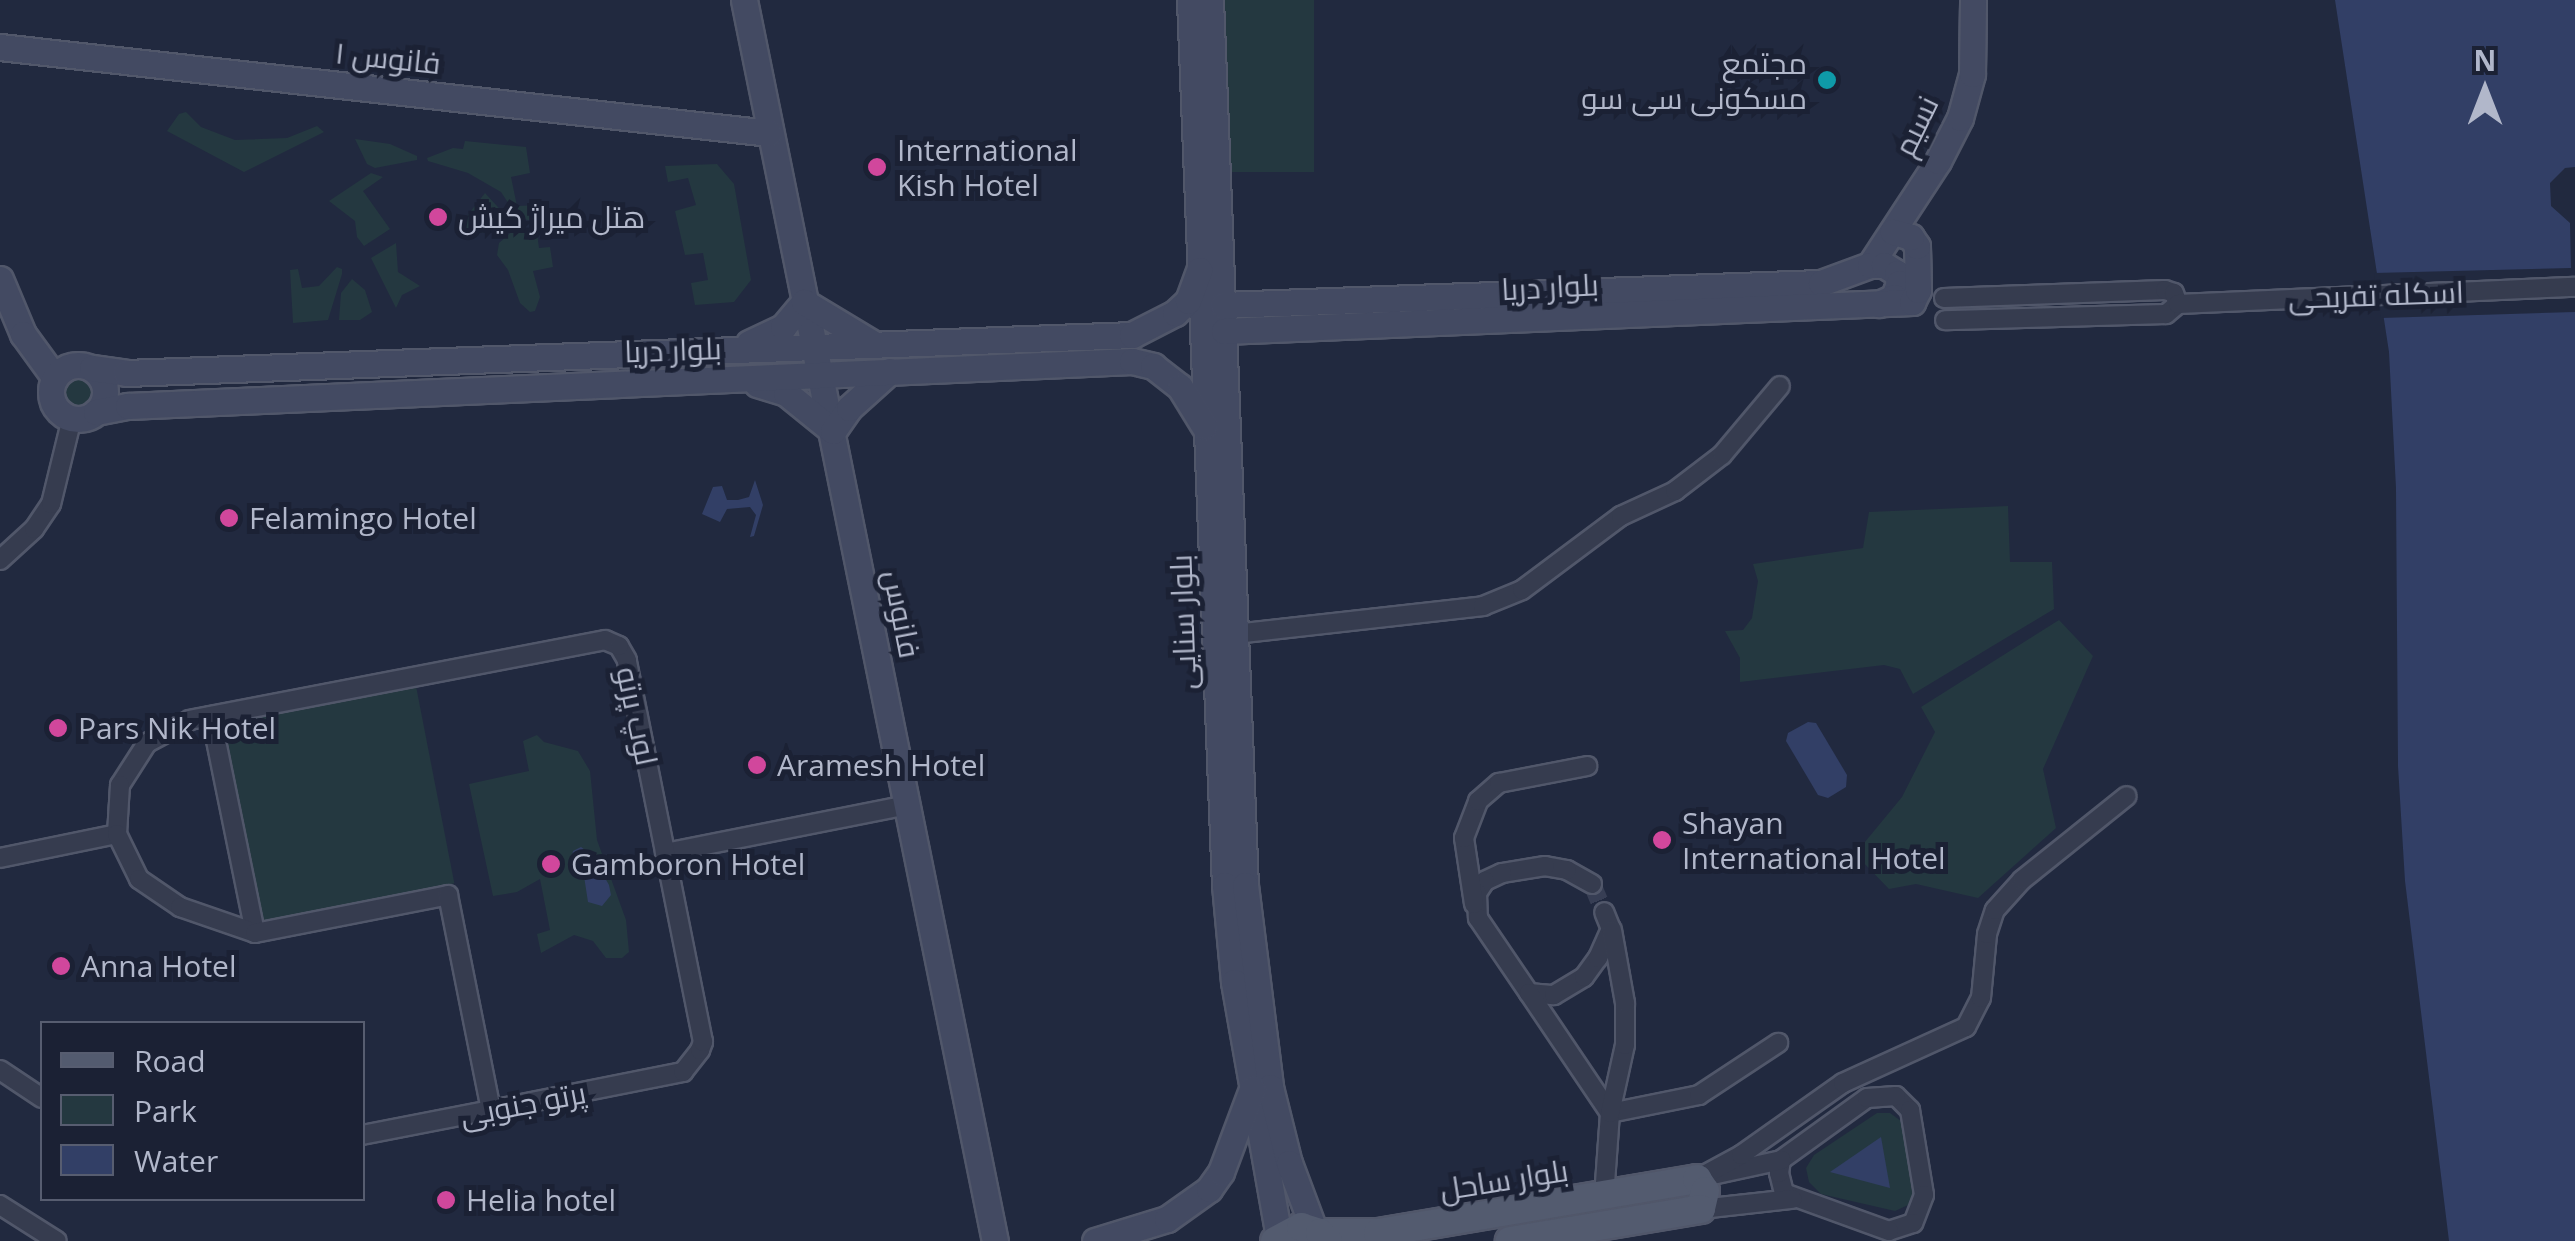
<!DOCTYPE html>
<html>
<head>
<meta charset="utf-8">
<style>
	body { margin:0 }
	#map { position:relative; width:2575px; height:1241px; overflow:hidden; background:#21293f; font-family:"Open Sans",Cairo,sans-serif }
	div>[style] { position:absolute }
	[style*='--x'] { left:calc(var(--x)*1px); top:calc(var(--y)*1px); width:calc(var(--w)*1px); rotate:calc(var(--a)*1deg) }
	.green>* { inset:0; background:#243840; transform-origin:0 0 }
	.round { border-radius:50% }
	.water>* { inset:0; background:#323f66 }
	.pier>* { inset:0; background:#21293f }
	.street-tunnel>* { height:18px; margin-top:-9px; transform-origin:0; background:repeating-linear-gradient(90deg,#373e54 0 18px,transparent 0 27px) }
	.roads { filter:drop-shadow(2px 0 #51576a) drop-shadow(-2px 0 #51576a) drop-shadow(0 2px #51576a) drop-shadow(0 -2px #51576a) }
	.street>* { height:18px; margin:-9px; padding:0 9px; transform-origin:9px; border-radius:9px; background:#363c4f }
	.secondary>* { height:25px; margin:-12.5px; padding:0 12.5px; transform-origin:12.5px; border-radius:12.5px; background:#434a62 }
	.secondary>.ring { margin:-12.5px; padding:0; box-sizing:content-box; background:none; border:25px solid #434a62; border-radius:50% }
	.primary>* { height:28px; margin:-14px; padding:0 14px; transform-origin:14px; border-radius:14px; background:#535b6f }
	.dots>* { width:28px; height:28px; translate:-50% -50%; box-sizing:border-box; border:5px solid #1b2134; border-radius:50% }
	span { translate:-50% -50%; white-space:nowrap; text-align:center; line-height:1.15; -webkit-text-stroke:10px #1b2134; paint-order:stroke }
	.street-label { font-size:30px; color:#b1b7ca }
	.poi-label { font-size:30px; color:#b1b7ca }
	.right { translate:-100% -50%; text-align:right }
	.left { translate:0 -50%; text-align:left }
	.legend { position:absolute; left:40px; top:1021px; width:325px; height:180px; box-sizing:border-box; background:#1b2134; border:2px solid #575d70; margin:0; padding:12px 18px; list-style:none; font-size:30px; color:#b1b7ca }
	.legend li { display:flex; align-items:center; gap:20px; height:50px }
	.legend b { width:50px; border:2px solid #575d70 }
	.north { position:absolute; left:2435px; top:40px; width:100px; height:100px; -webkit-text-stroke:8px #1b2134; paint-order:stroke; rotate:0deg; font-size:28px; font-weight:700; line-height:40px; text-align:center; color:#b1b7ca }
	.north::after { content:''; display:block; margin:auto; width:35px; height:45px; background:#b1b7ca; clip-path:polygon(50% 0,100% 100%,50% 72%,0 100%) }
</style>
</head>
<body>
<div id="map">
	<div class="green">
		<div style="left:1222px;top:0;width:92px;height:172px"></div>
		<div style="clip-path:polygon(186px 112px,201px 127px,235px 140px,287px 138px,317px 126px,324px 132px,244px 172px,167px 131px,179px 114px)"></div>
		<div style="clip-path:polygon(355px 139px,390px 144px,417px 156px,417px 160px,375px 168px,367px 164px)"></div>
		<div style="clip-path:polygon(465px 141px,526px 147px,530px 173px,511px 177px,517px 206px,540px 205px,543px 223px,518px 218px,501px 192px,468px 173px,428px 161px,427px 158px,453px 148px,463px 149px)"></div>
		<div style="clip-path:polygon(717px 164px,734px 184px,751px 280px,734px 302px,695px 305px,691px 283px,708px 280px,703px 253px,685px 255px,675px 211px,696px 205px,688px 178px,668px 182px,665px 166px)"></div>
		<div style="clip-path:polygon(371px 173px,383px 177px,363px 191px,390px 229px,364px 246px,357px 237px,355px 221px,329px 201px)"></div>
		<div style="clip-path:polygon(485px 193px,508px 218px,507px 225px,490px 233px,456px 230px)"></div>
		<div style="clip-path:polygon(516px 228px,537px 233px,539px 248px,550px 247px,553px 267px,533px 271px,540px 297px,535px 311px,530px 312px,520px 303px,508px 270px,497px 255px,499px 243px)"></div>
		<div style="clip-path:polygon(396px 243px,398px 272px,420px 286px,402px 295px,396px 308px,371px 258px)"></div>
		<div style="clip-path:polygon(337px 267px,342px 269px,342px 274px,328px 320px,293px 323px,290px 270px,298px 269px,302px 288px,319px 286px)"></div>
		<div style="clip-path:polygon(352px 279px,365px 290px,372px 312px,360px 320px,339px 320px,341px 293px)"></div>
		<div class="round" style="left:59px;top:373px;width:38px;height:38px"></div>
		<div style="clip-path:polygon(2008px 506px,2010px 562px,2052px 562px,2054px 609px,1913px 694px,1900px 669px,1884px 665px,1740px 682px,1740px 658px,1725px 631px,1743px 630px,1752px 618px,1758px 581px,1753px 564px,1863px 548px,1869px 512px)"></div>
		<div style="clip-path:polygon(2059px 620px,2093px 656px,2043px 769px,2056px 828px,1978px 898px,1916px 884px,1889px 889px,1855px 854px,1902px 797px,1935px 732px,1921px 707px)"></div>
		<div style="left:416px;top:686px;width:201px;height:197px;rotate:79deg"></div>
		<div style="clip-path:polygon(537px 735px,544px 742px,578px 751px,590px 771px,597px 840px,626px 920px,629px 952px,622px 958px,606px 958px,593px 941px,574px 935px,541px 953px,537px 934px,550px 930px,540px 879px,517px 892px,493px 896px,469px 784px,529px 771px,523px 741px)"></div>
		<div style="clip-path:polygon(1877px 1113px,1890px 1113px,1901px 1121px,1913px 1194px,1908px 1205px,1895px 1211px,1821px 1194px,1809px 1182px,1806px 1168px,1814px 1155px)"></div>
	</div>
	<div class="water">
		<div style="clip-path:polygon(2335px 0,2575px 0,2575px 1241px,2449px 1241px,2405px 881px,2398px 766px,2396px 488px,2389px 352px)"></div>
		<div style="clip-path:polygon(755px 480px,763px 505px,754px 536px,750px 537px,756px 515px,750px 507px,727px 509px,720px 522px,702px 514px,713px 487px,722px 486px,727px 500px,738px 500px,749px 497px)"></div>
		<div style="clip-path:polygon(1808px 722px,1816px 723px,1847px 775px,1846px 787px,1828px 798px,1818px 795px,1786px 741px,1788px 733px)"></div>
		<div style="clip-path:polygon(581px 847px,592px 855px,609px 885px,611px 895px,602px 906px,588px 902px,584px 876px,571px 860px,573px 851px)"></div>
		<div style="clip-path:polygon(1881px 1137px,1890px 1188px,1830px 1172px)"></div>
	</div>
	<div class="pier">
		<div style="clip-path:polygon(2575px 167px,2575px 312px,2381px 318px,2374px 273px,2571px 268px,2570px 223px,2551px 206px,2550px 183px,2565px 168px)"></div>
	</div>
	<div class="street-tunnel">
		<div style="--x:1592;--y:884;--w:30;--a:67"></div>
	</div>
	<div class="roads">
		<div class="street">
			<div style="--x:1944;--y:298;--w:221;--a:-2.1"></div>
			<div style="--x:2165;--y:290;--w:9;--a:18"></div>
			<div style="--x:2174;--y:293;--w:12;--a:70"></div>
			<div style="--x:2178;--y:304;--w:16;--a:140"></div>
			<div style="--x:2166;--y:314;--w:221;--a:178.4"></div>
			<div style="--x:2178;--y:304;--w:397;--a:-2.5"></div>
			<div style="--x:0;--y:560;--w:46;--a:-42.4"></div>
			<div style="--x:34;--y:529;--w:30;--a:-56"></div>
			<div style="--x:51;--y:504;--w:89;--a:-76.3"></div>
			<div style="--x:1235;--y:634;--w:250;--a:-6.4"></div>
			<div style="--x:1483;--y:606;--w:42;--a:-22.3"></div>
			<div style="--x:1522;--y:590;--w:124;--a:-36.8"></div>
			<div style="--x:1621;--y:516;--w:60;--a:-24.8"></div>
			<div style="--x:1675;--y:491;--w:59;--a:-37.5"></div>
			<div style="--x:1722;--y:455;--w:90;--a:-50"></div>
			<div style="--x:211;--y:716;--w:221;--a:78.5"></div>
			<div style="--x:665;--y:853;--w:248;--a:-11.2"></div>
			<div style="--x:0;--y:858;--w:119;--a:-11.6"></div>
			<div style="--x:1592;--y:884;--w:29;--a:-151"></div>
			<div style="--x:1567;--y:870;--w:22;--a:-170"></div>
			<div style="--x:1545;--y:866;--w:44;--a:170.8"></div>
			<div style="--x:1502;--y:873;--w:19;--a:155"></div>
			<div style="--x:1485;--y:881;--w:14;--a:124"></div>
			<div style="--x:1477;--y:893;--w:25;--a:88"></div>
			<div style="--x:1478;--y:918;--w:91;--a:55.8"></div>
			<div style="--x:1529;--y:993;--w:25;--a:5"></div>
			<div style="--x:1554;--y:995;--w:35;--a:-31"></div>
			<div style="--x:1584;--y:977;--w:24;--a:-54"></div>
			<div style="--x:1598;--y:958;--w:32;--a:-66"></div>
			<div style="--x:1611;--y:929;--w:18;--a:-112"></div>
			<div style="--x:1474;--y:904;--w:67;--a:-98.6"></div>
			<div style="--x:1464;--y:838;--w:40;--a:-69"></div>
			<div style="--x:1478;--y:801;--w:28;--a:-41"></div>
			<div style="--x:1499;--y:783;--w:90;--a:-10.9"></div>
			<div style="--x:1529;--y:993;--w:145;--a:56"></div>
			<div style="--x:0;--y:1070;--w:50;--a:33.7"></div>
			<div style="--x:1896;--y:1096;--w:20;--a:45"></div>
			<div style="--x:1910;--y:1110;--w:86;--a:80.6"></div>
			<div style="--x:1924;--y:1195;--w:30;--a:111"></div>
			<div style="--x:1913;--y:1223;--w:25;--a:162"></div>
			<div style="--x:1889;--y:1231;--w:112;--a:-160.1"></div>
			<div style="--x:1784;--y:1193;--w:21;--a:-104"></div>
			<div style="--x:1779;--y:1173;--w:13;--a:-81"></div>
			<div style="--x:1781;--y:1160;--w:106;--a:-35.8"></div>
			<div style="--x:1867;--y:1098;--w:29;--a:-4"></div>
			<div style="--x:1610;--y:1113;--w:91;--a:-11.4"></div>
			<div style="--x:1699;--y:1095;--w:95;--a:-33.4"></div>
			<div style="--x:362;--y:1135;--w:131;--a:-11"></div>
			<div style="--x:491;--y:1110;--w:196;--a:-11.2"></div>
			<div style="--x:683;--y:1072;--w:28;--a:-52"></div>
			<div style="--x:700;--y:1050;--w:9;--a:-69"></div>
			<div style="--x:703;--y:1042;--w:389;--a:-101.3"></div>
			<div style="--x:627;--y:660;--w:16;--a:-120"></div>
			<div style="--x:619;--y:646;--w:15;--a:-157"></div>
			<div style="--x:605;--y:640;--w:423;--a:169.1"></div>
			<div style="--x:190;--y:720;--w:49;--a:151.9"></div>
			<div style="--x:147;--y:743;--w:50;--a:122.7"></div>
			<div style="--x:120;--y:785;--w:49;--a:93.5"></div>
			<div style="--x:117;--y:834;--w:50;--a:63.9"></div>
			<div style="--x:139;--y:879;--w:50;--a:34.3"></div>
			<div style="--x:180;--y:907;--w:79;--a:19.1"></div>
			<div style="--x:255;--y:933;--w:197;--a:-11.1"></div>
			<div style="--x:448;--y:895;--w:219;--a:78.7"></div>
			<div style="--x:1717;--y:1174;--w:66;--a:-12.3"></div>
			<div style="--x:1697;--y:1179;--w:50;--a:-28.6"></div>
			<div style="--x:1741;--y:1155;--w:125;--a:-35.2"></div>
			<div style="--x:1843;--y:1083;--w:135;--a:-24.5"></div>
			<div style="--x:1966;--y:1027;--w:33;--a:-63"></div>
			<div style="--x:1981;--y:998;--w:64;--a:-84.6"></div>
			<div style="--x:1987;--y:934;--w:25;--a:-72"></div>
			<div style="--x:1995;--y:910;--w:40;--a:-48"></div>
			<div style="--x:2022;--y:880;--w:134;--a:-38.7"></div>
			<div style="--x:1604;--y:1197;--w:84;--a:-85.9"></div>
			<div style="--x:1610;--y:1113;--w:70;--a:-77.6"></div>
			<div style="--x:1625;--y:1045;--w:42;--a:-90"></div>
			<div style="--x:1625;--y:1003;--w:74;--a:-100.1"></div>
			<div style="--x:0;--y:1205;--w:67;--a:32.3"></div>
			<div style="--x:1701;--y:1209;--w:92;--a:-6.3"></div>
		</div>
		<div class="secondary">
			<div style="--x:744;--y:0;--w:1266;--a:78.57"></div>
			<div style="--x:1190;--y:0;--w:886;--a:87.74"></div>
			<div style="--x:1225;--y:885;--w:97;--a:84.7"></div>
			<div style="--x:1234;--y:982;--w:259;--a:80"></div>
			<div style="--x:1210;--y:0;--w:886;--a:87.74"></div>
			<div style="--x:1245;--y:885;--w:204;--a:82.9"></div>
			<div style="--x:1270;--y:1087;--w:78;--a:76"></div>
			<div style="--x:1289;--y:1163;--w:72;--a:69.5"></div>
			<div style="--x:0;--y:47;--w:774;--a:6.38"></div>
			<div style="--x:1870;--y:265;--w:124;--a:-56.8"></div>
			<div style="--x:1938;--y:161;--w:48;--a:-62.9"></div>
			<div style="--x:1960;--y:118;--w:46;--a:-74.7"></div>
			<div style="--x:1972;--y:74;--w:74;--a:-89.2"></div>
			<div style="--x:0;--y:279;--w:60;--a:67.3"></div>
			<div style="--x:23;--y:334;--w:54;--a:54"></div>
			<div style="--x:1223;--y:305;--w:598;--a:-2.11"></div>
			<div style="--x:1821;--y:283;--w:52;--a:-20.2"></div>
			<div style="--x:1870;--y:265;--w:14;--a:0"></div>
			<div style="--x:1884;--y:265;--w:15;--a:32"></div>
			<div style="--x:1897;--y:273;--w:10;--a:79"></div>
			<div style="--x:1899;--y:283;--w:15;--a:110"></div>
			<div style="--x:1894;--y:297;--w:17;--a:155"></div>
			<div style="--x:1224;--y:331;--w:689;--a:-2.41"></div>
			<div style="--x:1912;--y:302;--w:13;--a:-63"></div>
			<div style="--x:1918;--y:290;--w:44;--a:-91.3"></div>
			<div style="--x:1917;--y:246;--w:11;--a:-124"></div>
			<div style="--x:1911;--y:237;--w:19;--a:-164"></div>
			<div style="--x:749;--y:343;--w:38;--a:-25"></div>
			<div style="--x:783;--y:327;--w:33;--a:-50"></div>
			<div style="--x:804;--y:302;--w:79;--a:31.1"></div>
			<div class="ring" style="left:51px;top:365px;width:29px;height:29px"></div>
			<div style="--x:92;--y:368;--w:34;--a:8"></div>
			<div style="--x:126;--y:373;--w:1007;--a:-2.16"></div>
			<div style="--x:1132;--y:335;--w:48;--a:-27.1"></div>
			<div style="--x:1175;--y:313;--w:18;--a:-43"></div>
			<div style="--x:1188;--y:301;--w:33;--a:-70"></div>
			<div style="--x:757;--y:384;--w:30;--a:17"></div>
			<div style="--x:786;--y:393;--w:60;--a:39"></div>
			<div style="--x:833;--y:431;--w:28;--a:-55"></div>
			<div style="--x:849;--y:408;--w:55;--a:-42.1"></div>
			<div style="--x:96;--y:412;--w:33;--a:-11"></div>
			<div style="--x:128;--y:406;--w:1005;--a:-2.57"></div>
			<div style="--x:1132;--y:361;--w:22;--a:13"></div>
			<div style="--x:1153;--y:366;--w:34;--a:38"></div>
			<div style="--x:1180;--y:387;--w:46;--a:58.4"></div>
			<div style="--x:1095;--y:1241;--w:75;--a:-17"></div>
			<div style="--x:1167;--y:1219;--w:52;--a:-35.5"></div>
			<div style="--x:1209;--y:1189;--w:21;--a:-55"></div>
			<div style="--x:1221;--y:1172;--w:89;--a:-69.5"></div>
		</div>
		<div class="primary">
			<div style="--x:1320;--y:1233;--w:58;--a:0"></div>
			<div style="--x:1378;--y:1233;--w:324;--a:-9.6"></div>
			<div style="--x:1697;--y:1179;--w:14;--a:56"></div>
			<div style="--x:1705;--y:1191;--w:18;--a:103"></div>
			<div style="--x:1701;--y:1209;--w:194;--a:170.5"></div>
			<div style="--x:1275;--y:1241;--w:30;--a:-28"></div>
			<div style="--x:1301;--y:1227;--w:20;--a:18"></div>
			<div style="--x:1320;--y:1233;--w:11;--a:45"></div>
		</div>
	</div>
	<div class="dots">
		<div style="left:1827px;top:80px;background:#0f9aa8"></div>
		<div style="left:877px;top:167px;background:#d1479c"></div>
		<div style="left:438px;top:217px;background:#d1479c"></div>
		<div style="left:229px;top:518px;background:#d1479c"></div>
		<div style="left:58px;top:728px;background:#d1479c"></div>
		<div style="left:757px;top:765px;background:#d1479c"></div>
		<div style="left:1662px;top:840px;background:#d1479c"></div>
		<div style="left:551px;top:864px;background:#d1479c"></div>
		<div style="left:61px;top:966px;background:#d1479c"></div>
		<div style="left:446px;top:1200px;background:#d1479c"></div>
	</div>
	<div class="street-label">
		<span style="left:388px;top:58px;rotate:6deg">فانوس ۱</span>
		<span style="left:1916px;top:126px;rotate:-64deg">نسیم</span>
		<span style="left:1550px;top:287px;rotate:-3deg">بلوار دریا</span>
		<span style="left:2376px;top:295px;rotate:-2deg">اسکله تفریحی</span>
		<span style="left:673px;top:350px;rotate:-2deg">بلوار دریا</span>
		<span style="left:902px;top:614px;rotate:79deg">فانوس</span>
		<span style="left:1183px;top:622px;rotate:-92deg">بلوار سنایی</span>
		<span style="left:637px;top:716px;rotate:78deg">لوپ پرتو</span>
		<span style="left:523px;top:1104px;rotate:-11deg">پرتو جنوبی</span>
		<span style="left:1504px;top:1180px;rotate:-9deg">بلوار ساحل</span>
	</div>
	<div class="poi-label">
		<span class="right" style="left:1807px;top:80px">مجتمع<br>مسکونی سی سو</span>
		<span class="left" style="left:897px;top:167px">International<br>Kish Hotel</span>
		<span class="left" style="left:458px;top:217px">هتل میراژ کیش</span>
		<span class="left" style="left:249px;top:518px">Felamingo Hotel</span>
		<span class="left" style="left:78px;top:728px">Pars Nik Hotel</span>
		<span class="left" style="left:777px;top:765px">Aramesh Hotel</span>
		<span class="left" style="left:1682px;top:840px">Shayan<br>International Hotel</span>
		<span class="left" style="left:571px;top:864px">Gamboron Hotel</span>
		<span class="left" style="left:81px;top:966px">Anna Hotel</span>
		<span class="left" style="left:466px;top:1200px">Helia hotel</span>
	</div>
	<ul class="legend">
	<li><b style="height:12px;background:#535b6f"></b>Road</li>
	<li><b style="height:28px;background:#243840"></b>Park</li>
	<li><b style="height:28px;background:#323f66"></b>Water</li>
	</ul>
	<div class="north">N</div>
</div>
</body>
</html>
